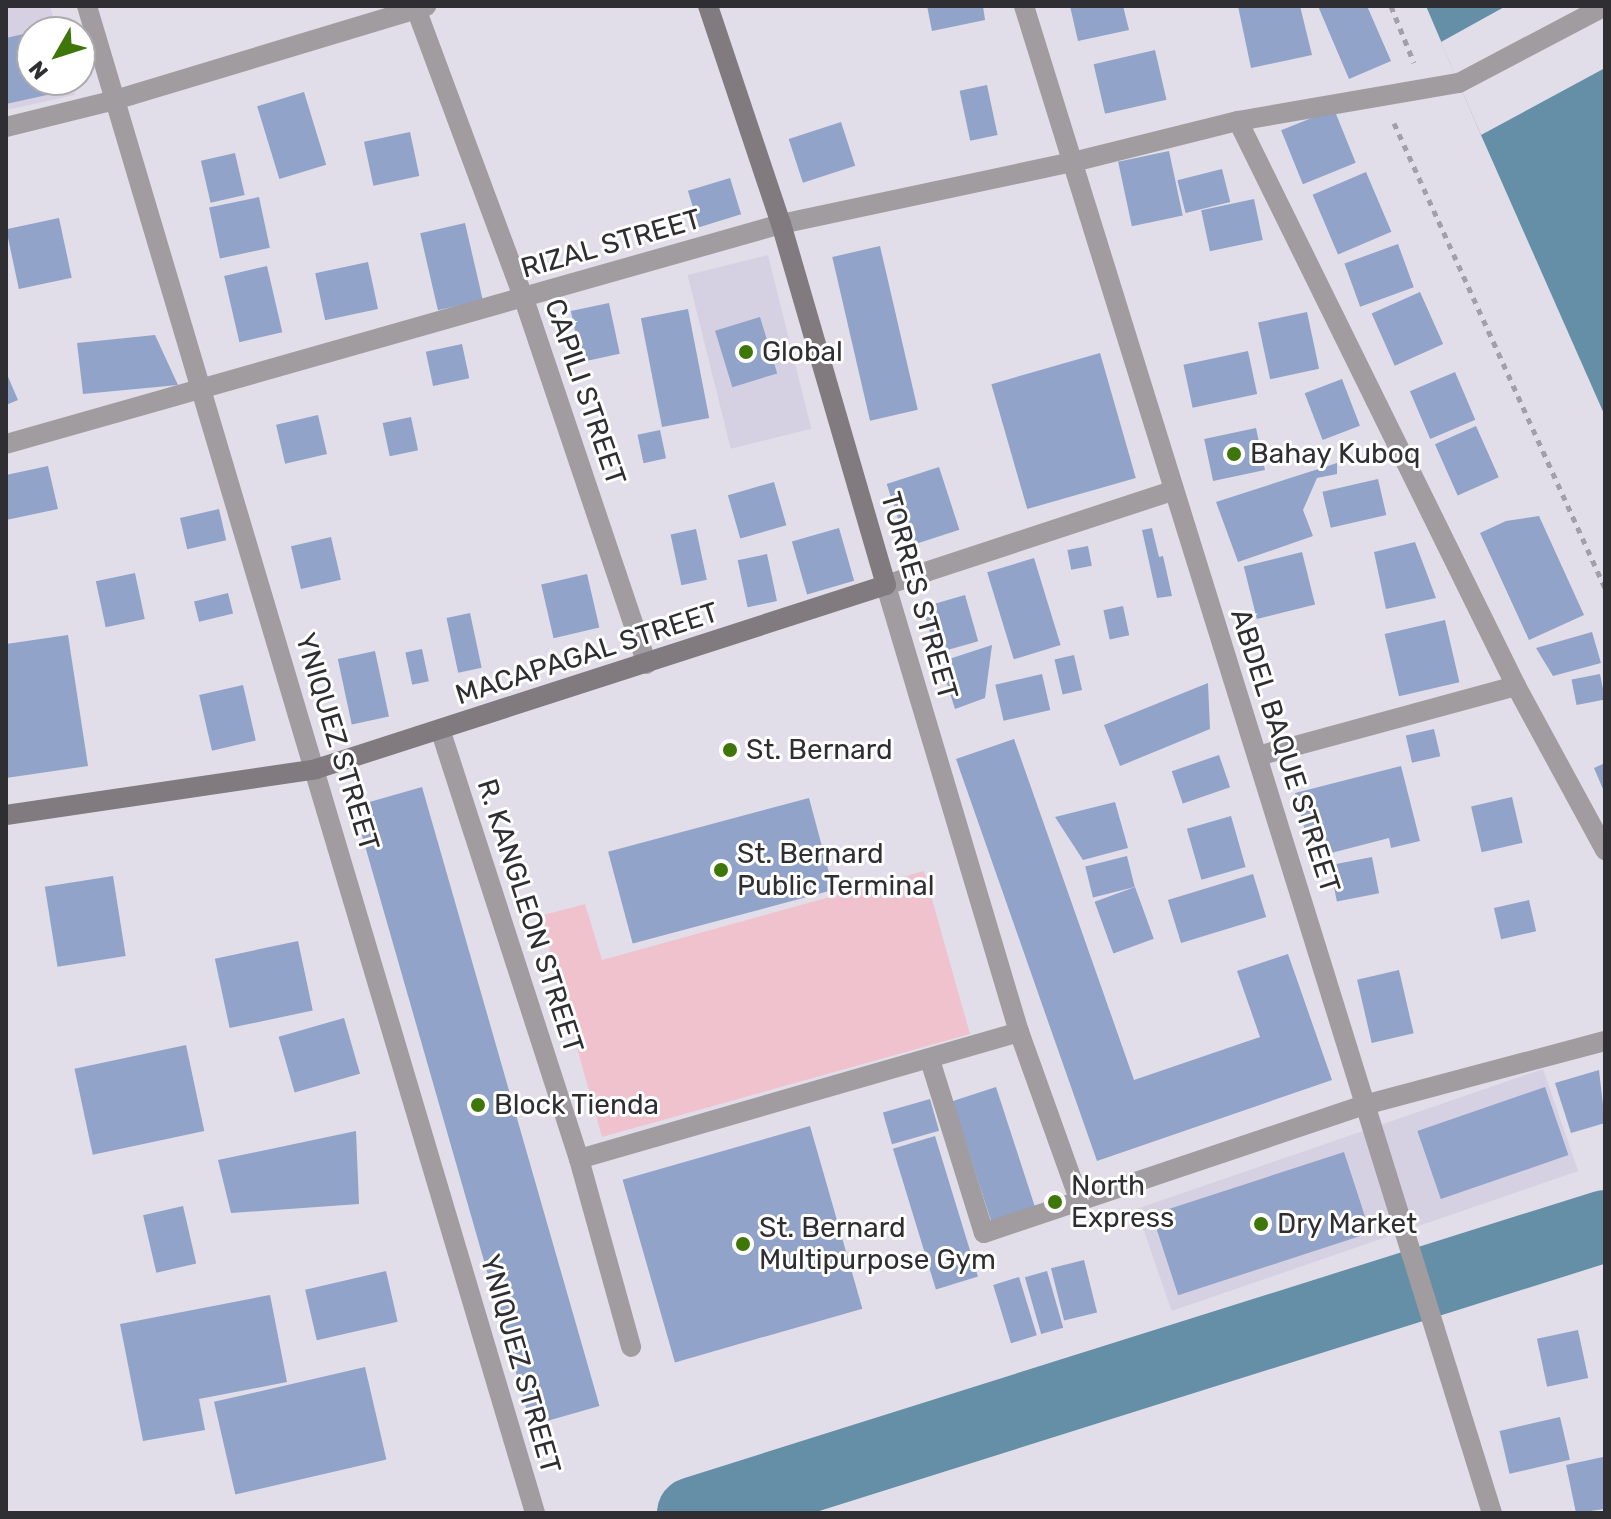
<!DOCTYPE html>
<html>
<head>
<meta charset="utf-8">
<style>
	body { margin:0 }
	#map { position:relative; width:1611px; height:1519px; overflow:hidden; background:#e1dee9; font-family:Rubik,sans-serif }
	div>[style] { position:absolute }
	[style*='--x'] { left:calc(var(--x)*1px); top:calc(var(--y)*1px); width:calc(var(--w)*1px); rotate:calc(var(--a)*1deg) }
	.built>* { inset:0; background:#d6d1e2; transform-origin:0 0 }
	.green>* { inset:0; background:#f0c2cd }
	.water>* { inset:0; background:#648fa6 }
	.pier>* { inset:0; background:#e1dee9 }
	.river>* { height:72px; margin:-36px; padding:0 36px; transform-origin:36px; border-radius:36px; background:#648fa6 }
	.building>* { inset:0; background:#91a3c8; transform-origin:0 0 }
	.path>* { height:5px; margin-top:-2.5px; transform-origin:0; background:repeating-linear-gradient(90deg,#a19fa8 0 6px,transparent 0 12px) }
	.lane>* { height:20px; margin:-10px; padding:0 10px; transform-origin:10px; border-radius:10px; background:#a09ca0 }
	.street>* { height:20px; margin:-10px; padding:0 10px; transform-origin:10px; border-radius:10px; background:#a09ca0 }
	.secondary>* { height:20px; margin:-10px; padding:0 10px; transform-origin:10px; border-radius:10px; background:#817b80 }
	.dots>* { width:22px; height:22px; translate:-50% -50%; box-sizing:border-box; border:4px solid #fff; border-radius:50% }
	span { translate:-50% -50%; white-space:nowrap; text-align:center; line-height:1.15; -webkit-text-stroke:6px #fff; paint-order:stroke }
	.street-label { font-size:28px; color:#2f2e32 }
	.poi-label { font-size:28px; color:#2f2e32 }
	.left { translate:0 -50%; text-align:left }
	.frame { position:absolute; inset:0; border:8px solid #2f2e32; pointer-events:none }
	.north { position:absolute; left:16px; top:16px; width:80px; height:80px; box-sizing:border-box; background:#fff; border:2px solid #acabad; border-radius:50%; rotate:231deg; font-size:22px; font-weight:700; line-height:32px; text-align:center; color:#2f2e32 }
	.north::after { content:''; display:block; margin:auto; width:28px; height:36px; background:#3e7609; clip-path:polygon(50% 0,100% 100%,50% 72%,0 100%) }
</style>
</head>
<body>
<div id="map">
	<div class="built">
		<div style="clip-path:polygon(6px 6px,50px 6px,57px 32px,32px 32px,32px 80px,71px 80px,75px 95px,6px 110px)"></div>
		<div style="left:768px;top:255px;width:179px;height:83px;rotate:76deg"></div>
		<div style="left:1543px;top:1069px;width:108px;height:430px;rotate:71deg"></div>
	</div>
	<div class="green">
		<div style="clip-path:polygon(924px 871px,970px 1034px,602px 1137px,540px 916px,585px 904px,602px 960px)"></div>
	</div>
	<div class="water">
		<div style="clip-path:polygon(1426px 6px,1605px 6px,1605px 416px,1481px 135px)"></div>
	</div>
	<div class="pier">
		<div style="clip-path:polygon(1506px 6px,1605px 6px,1605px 68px,1481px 135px,1441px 42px)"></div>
	</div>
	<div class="river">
		<div style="--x:693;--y:1513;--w:956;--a:-17.47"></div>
	</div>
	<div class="building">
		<div style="clip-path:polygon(927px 6px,983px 6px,985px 20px,932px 31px)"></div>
		<div style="clip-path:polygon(1070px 6px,1123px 6px,1129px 30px,1078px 41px)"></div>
		<div style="clip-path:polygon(1238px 6px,1300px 6px,1312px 55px,1251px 68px)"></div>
		<div style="clip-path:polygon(1318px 6px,1367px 6px,1391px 61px,1349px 79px)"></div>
		<div style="clip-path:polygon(32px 32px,32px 80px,62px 80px,65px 91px,6px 104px,6px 38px)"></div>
		<div style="left:1155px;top:50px;width:51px;height:63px;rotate:77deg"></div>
		<div style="left:987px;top:85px;width:51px;height:28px;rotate:78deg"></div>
		<div style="left:304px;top:92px;width:76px;height:49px;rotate:73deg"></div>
		<div style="left:1334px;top:109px;width:58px;height:57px;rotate:68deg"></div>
		<div style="left:841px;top:122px;width:46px;height:55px;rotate:72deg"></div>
		<div style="left:410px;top:132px;width:45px;height:47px;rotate:78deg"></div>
		<div style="left:1169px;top:151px;width:66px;height:52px;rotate:78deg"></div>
		<div style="left:235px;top:153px;width:43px;height:35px;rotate:77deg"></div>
		<div style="left:1222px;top:169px;width:34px;height:46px;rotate:76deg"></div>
		<div style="left:1366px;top:172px;width:65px;height:58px;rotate:67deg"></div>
		<div style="left:730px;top:178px;width:38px;height:44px;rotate:73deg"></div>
		<div style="left:259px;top:197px;width:52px;height:51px;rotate:78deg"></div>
		<div style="left:1254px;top:199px;width:42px;height:54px;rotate:78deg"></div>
		<div style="left:59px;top:218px;width:61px;height:54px;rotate:78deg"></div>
		<div style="left:465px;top:223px;width:79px;height:46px;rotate:77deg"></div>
		<div style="left:1398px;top:244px;width:46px;height:57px;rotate:70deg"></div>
		<div style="left:880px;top:246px;width:168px;height:49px;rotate:77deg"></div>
		<div style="left:368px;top:262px;width:48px;height:54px;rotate:78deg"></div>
		<div style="left:267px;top:266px;width:68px;height:44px;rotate:77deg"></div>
		<div style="left:1420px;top:292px;width:57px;height:53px;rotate:66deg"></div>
		<div style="left:609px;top:303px;width:52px;height:39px;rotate:78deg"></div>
		<div style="left:688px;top:309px;width:111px;height:48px;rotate:79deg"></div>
		<div style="left:1307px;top:312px;width:58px;height:50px;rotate:78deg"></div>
		<div style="left:760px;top:317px;width:59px;height:47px;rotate:73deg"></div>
		<div style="clip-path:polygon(155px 335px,178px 385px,83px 394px,77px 343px)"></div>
		<div style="left:462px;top:344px;width:35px;height:37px;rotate:78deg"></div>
		<div style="left:1248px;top:351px;width:44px;height:66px;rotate:78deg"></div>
		<div style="left:1100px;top:353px;width:130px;height:113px;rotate:74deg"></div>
		<div style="clip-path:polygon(6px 372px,18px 400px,6px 405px)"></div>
		<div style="left:1455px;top:372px;width:52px;height:49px;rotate:67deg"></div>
		<div style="left:1342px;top:379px;width:50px;height:40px;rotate:69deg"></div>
		<div style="left:318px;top:415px;width:40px;height:43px;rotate:77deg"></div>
		<div style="left:411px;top:417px;width:34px;height:29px;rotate:78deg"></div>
		<div style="left:1476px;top:426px;width:56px;height:45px;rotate:66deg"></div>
		<div style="left:1256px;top:428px;width:43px;height:53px;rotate:78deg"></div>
		<div style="left:660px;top:430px;width:29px;height:23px;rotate:78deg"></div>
		<div style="clip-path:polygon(1337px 463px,1337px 474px,1317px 478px,1303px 510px,1313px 536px,1238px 562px,1216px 502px)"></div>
		<div style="clip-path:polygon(48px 466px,58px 509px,6px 520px,6px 475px)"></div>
		<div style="left:939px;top:467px;width:66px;height:55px;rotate:72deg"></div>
		<div style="left:1378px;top:479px;width:37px;height:57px;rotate:77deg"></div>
		<div style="left:774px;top:482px;width:45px;height:48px;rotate:74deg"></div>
		<div style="left:219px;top:509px;width:32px;height:40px;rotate:77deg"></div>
		<div style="clip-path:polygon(1539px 516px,1584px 615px,1529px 640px,1480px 533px,1506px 521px)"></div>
		<div style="left:839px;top:528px;width:55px;height:49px;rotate:74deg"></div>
		<div style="clip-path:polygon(1152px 528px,1159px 557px,1163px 556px,1172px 596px,1157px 598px,1142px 530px)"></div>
		<div style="left:696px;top:529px;width:52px;height:26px;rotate:78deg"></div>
		<div style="left:331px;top:537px;width:44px;height:41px;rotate:77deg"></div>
		<div style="clip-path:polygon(1415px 542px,1436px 598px,1386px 609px,1374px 552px)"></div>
		<div style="left:1088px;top:546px;width:20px;height:21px;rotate:79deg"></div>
		<div style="left:1302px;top:552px;width:54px;height:60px;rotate:76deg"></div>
		<div style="left:767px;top:554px;width:48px;height:30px;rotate:78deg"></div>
		<div style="left:1034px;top:558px;width:91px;height:49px;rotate:73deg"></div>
		<div style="left:135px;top:573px;width:47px;height:40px;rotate:78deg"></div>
		<div style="left:587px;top:574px;width:55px;height:47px;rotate:77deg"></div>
		<div style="left:228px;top:593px;width:21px;height:35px;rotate:76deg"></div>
		<div style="left:965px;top:595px;width:48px;height:44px;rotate:74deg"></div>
		<div style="left:1123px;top:606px;width:30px;height:20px;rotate:78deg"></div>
		<div style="left:470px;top:613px;width:56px;height:24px;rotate:78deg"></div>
		<div style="left:1445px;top:620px;width:64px;height:62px;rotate:77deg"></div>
		<div style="clip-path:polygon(1592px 632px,1601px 663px,1553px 676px,1536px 648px)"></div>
		<div style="clip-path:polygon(68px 635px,88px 766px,6px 778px,6px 644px)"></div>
		<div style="clip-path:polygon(992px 645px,985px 698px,955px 709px,940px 662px)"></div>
		<div style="left:422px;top:649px;width:33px;height:17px;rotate:78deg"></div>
		<div style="left:375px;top:651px;width:67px;height:38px;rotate:78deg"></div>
		<div style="left:1074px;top:655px;width:36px;height:20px;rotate:77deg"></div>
		<div style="left:1042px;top:674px;width:37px;height:48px;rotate:77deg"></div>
		<div style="left:1600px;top:674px;width:26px;height:29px;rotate:79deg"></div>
		<div style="clip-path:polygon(1208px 683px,1210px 729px,1120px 766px,1104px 725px)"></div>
		<div style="left:243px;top:685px;width:57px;height:45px;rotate:77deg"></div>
		<div style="left:1434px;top:729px;width:28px;height:29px;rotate:77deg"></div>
		<div style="clip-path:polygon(1014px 739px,1134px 1080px,1260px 1037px,1237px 971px,1288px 954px,1332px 1080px,1097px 1161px,956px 759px)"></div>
		<div style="left:1219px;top:755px;width:34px;height:50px;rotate:71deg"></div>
		<div style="clip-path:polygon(1605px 763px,1605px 794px,1594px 768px)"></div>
		<div style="clip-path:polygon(1401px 766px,1420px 841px,1391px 848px,1389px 838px,1312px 858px,1295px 793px)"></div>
		<div style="left:422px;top:787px;width:644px;height:71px;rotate:74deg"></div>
		<div style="left:1512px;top:797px;width:47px;height:42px;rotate:77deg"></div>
		<div style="left:809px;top:798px;width:95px;height:208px;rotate:75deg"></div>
		<div style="clip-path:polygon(1115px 802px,1128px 848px,1083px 860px,1055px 817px)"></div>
		<div style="left:1231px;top:816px;width:53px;height:46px;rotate:74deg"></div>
		<div style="left:1127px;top:856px;width:32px;height:43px;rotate:76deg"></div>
		<div style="left:1372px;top:857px;width:37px;height:43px;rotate:79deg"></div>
		<div style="left:1253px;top:874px;width:45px;height:89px;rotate:73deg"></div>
		<div style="left:113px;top:876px;width:81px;height:69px;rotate:81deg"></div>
		<div style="left:1135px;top:887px;width:55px;height:43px;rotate:70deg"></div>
		<div style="left:1529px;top:900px;width:32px;height:36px;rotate:77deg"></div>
		<div style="left:298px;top:941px;width:71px;height:85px;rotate:78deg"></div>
		<div style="left:1399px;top:970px;width:65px;height:43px;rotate:77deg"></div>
		<div style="left:344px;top:1018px;width:58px;height:68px;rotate:74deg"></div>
		<div style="left:186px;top:1045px;width:88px;height:114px;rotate:78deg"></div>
		<div style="clip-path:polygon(1599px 1070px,1605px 1123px,1571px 1133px,1555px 1083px)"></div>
		<div style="left:996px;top:1087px;width:129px;height:46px;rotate:72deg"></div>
		<div style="left:1545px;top:1087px;width:72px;height:135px;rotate:71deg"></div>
		<div style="left:930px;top:1099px;width:33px;height:49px;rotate:74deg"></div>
		<div style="left:810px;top:1126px;width:190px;height:195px;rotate:74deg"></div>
		<div style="clip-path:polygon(356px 1131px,359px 1204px,231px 1213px,218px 1160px)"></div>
		<div style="left:935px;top:1136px;width:147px;height:44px;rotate:73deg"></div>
		<div style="left:1344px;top:1152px;width:85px;height:202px;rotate:72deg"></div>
		<div style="left:183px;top:1206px;width:59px;height:41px;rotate:77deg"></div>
		<div style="left:1084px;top:1260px;width:54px;height:34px;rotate:76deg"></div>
		<div style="left:386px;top:1271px;width:52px;height:83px;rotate:77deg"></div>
		<div style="left:1047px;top:1271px;width:59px;height:23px;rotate:74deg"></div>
		<div style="left:1019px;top:1277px;width:61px;height:27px;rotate:73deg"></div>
		<div style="clip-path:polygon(270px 1295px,287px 1382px,199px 1399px,205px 1430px,143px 1441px,120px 1324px)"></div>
		<div style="left:1578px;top:1330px;width:49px;height:42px;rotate:78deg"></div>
		<div style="left:365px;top:1367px;width:95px;height:155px;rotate:77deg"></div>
		<div style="left:1560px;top:1417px;width:44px;height:62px;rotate:77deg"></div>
		<div style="clip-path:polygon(1603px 1457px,1605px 1509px,1576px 1513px,1566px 1465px)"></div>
	</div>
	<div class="path">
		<div style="--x:1391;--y:6;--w:61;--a:68"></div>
		<div style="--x:1394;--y:123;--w:511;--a:65.59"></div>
	</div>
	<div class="lane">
		<div style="--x:1238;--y:121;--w:224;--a:-9.8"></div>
		<div style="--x:1459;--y:83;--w:165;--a:-27.8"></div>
	</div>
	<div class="street">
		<div style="--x:87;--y:6;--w:1572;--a:73.44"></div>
		<div style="--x:415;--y:6;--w:313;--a:69.6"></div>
		<div style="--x:524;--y:299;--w:385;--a:71.4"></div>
		<div style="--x:1024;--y:6;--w:1578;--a:72.75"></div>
		<div style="--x:6;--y:127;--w:112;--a:-13.9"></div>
		<div style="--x:115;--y:100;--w:325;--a:-16.8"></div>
		<div style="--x:6;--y:444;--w:806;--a:-15.85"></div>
		<div style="--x:781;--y:224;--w:299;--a:-12"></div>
		<div style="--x:1073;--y:162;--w:170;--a:-14"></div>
		<div style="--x:1238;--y:121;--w:630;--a:63.8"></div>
		<div style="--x:1516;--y:686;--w:187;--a:61.5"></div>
		<div style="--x:441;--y:732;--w:449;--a:72.1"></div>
		<div style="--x:579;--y:1159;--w:195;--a:74.5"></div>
		<div style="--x:1258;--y:756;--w:267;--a:-15.2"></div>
		<div style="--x:930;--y:1060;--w:181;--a:72.7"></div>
		<div style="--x:984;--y:1233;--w:405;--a:-18.6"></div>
		<div style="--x:1368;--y:1104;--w:245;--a:-14.9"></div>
		<div style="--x:579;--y:1159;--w:458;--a:-16.1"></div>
		<div style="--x:1080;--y:1202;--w:181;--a:-109.7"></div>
		<div style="--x:1019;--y:1032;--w:466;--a:-106.6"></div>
		<div style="--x:886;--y:585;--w:301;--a:-18.2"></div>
	</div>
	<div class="secondary">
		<div style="--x:6;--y:815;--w:313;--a:-8.4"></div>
		<div style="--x:316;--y:769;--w:599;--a:-17.89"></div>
		<div style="--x:886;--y:585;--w:376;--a:-106.2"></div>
		<div style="--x:781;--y:224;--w:230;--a:-108.5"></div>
	</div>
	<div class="dots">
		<div style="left:746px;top:352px;background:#3e7609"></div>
		<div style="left:1234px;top:454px;background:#3e7609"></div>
		<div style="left:730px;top:750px;background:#3e7609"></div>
		<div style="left:721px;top:870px;background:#3e7609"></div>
		<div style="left:478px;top:1105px;background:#3e7609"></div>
		<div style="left:1055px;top:1202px;background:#3e7609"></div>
		<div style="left:1261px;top:1224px;background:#3e7609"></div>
		<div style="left:743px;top:1244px;background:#3e7609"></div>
	</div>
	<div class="street-label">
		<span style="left:611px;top:244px;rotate:-16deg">RIZAL STREET</span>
		<span style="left:585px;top:392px;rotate:71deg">CAPILI STREET</span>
		<span style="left:919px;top:596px;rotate:74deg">TORRES STREET</span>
		<span style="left:587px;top:654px;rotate:-18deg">MACAPAGAL STREET</span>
		<span style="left:337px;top:742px;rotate:73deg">YNIQUEZ STREET</span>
		<span style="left:1285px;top:751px;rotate:72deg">ABDEL BAQUE STREET</span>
		<span style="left:530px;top:916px;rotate:72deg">R. KANGLEON STREET</span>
		<span style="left:520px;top:1364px;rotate:74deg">YNIQUEZ STREET</span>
	</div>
	<div class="poi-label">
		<span class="left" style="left:762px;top:352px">Global</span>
		<span class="left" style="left:1250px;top:454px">Bahay Kuboq</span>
		<span class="left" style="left:746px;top:750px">St. Bernard</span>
		<span class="left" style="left:737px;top:870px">St. Bernard<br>Public Terminal</span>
		<span class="left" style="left:494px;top:1105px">Block Tienda</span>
		<span class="left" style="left:1071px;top:1202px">North<br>Express</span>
		<span class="left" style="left:1277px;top:1224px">Dry Market</span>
		<span class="left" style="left:759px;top:1244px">St. Bernard<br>Multipurpose Gym</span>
	</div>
	<div class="frame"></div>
	<div class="north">N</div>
</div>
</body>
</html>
